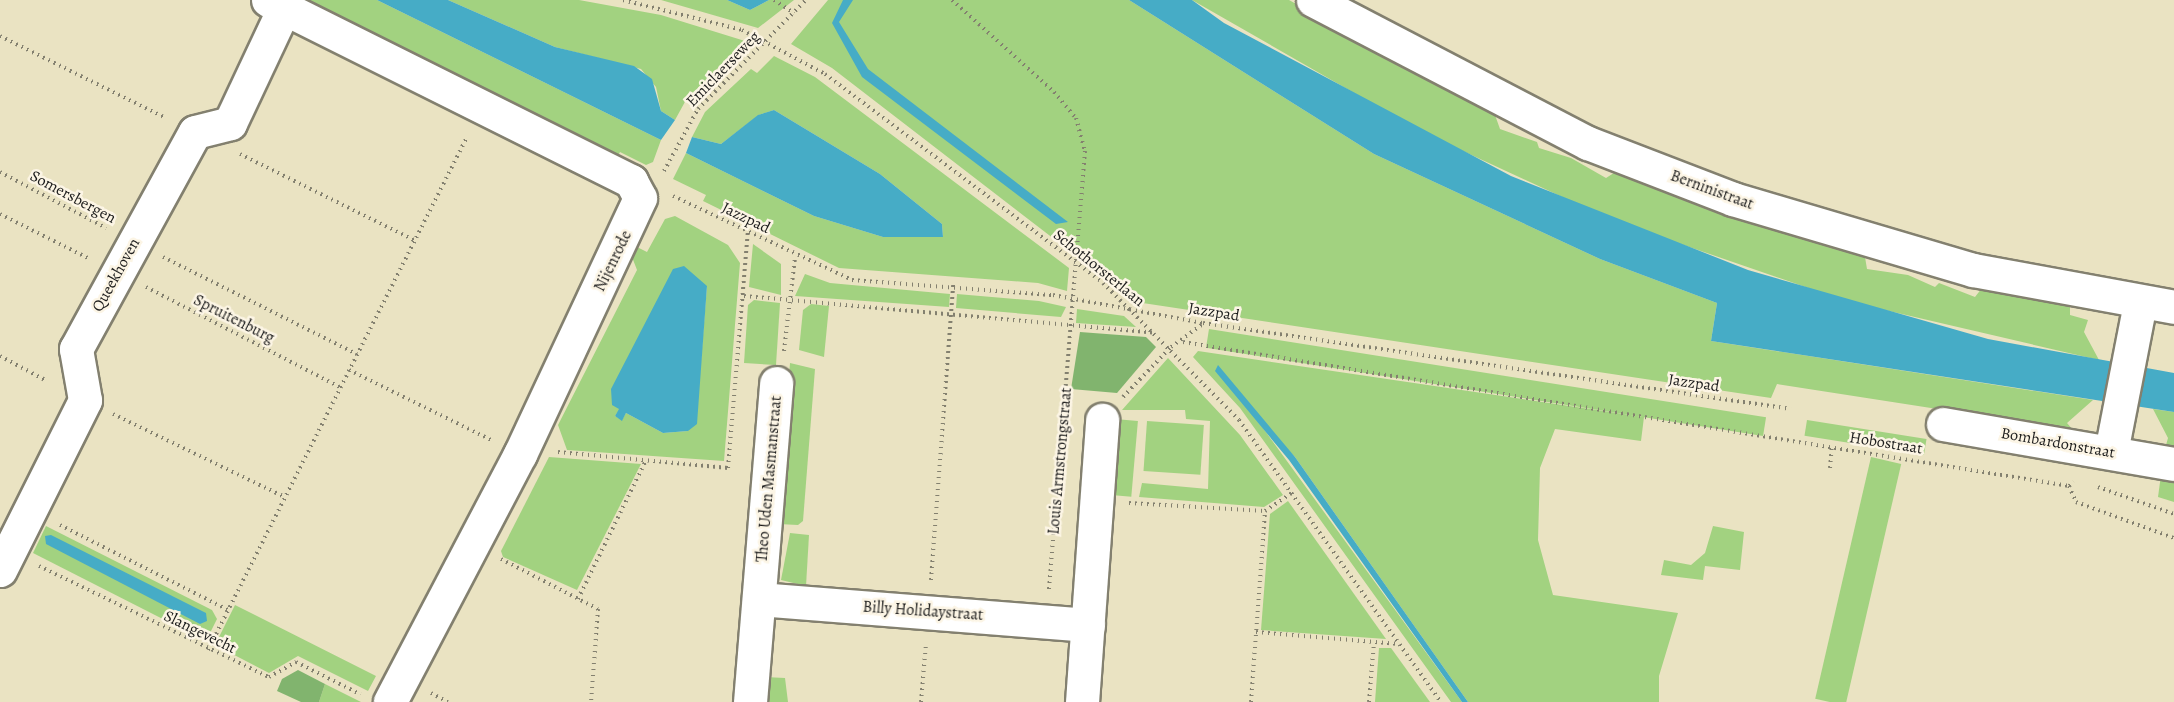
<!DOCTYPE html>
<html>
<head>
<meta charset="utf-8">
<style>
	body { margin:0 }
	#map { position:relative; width:2174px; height:702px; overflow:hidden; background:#eae3c2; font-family:Alegreya,serif }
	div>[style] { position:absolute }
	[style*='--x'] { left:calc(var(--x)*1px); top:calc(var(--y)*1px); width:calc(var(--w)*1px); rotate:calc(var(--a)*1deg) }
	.green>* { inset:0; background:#a2d280; transform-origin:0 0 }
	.forest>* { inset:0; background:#81b46e }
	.water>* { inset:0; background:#46acc6 }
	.path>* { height:4px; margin-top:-2px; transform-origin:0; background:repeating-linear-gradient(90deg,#83806f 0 1.5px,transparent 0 6px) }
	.roads { filter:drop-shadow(2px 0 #83806f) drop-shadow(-2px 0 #83806f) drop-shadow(0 2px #83806f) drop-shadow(0 -2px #83806f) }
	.minor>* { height:33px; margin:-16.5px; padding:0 16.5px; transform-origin:16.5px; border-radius:16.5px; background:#fff }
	span { translate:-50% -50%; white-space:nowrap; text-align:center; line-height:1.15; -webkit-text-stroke:5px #fcf5e5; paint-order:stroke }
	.street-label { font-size:16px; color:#1c1c1c }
</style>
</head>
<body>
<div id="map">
	<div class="green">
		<div style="clip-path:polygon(305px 0,377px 0,661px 140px,653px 162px,646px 165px,620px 152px,617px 158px)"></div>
		<div style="clip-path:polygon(448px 0,579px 0,661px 15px,745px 41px,686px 100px,675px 120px,661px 111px,656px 87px,641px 69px,555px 47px)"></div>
		<div style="clip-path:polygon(661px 0,727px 0,750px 10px,769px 0,794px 0,758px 28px)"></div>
		<div style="clip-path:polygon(828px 0,1129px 0,1374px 154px,1600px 259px,1717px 303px,1711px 341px,2093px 400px,2067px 423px,2073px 430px,1777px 384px,1771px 398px,1136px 302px,832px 68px,791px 44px)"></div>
		<div style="clip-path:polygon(1192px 0,1289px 0,1495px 115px,1500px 129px,1537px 142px,1539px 148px,1571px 158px,1606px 178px,1617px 171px,1865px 257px,1867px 269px,1908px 275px,1935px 287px,1939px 283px,1975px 297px,1982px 288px,2070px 305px,2070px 315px,2088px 320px,2084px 332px,2099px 360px,1846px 301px,1614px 221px,1424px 133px)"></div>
		<div style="clip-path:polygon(774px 56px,815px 77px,1069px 268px,1067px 291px,1038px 283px,839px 268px,703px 201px,706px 195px,673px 179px,686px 153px,814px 216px,883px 237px,943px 237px,942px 224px,880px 174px,774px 110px,759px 115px,721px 144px,692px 137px,705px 112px,751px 69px,757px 73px)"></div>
		<div style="clip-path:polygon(evenodd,675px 216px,728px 245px,740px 263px,724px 461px,567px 450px,558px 425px,637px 270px,632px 257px,637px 247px,647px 252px,665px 219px,675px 216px,707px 286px,698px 397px,688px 431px,663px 433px,626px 413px,622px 420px,615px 416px,707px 286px)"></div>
		<div style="clip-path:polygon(753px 244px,781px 264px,781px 295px,749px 287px)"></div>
		<div style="clip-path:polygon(805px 274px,830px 283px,950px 294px,949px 307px,795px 296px)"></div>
		<div style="clip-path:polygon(957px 294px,1039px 301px,1066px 307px,1061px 317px,956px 308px)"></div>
		<div style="clip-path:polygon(754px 300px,780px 303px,776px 365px,744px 363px,748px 305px)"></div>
		<div style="clip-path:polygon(811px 304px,829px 306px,824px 357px,799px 350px,803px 310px)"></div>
		<div style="clip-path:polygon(1077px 309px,1124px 316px,1136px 327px,1076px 323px)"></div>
		<div style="left:1209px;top:329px;width:564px;height:19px;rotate:9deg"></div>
		<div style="clip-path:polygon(1198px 351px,1644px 417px,1641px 441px,1555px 429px,1540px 468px,1538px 540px,1553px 595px,1678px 613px,1659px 676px,1659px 702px,1468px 702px,1295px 457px,1255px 417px,1462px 702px,1451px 702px,1240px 408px,1193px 357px)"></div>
		<div style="clip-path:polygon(1168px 358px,1240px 435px,1283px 495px,1264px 507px,1139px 497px,1142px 483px,1208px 489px,1210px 421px,1186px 419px,1185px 410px,1122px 410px)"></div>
		<div style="clip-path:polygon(790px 363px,815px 369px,803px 521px,798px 525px,778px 524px)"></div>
		<div style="clip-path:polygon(2153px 409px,2174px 412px,2174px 448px,2166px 445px,2168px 438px)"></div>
		<div style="left:1115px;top:419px;width:23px;height:76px;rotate:5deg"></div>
		<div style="left:1807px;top:420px;width:121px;height:16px;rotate:9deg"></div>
		<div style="left:1147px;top:421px;width:57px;height:50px;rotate:4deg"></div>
		<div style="clip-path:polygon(549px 457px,641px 464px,577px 590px,503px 557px,501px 551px)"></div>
		<div style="left:1871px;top:457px;width:31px;height:248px;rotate:13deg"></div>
		<div style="clip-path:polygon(2161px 475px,2174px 477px,2174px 502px,2158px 497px)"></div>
		<div style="clip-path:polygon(1288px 501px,1386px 639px,1261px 630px,1270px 514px)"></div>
		<div style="clip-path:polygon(46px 526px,212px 610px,217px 619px,206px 641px,33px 553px)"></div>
		<div style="clip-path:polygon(1713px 526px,1744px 532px,1740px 570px,1705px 566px,1703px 580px,1661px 575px,1664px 560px,1691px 565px,1705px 553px)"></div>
		<div style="clip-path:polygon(790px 533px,809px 535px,806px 586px,781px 580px)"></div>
		<div style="clip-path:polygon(235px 605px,376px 676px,368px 691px,298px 656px,269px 673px,215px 645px)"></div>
		<div style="clip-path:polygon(1379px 648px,1391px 648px,1430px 702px,1375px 702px)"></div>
		<div style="clip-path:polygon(765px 677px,785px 678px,788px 702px,763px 702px)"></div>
		<div style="clip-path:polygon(325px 684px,361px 702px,319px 702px)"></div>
	</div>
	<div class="forest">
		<div style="clip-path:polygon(1080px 332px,1146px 337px,1156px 347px,1117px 393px,1071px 389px)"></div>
		<div style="clip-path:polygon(298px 670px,325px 684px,319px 702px,301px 702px,277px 691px,282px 679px)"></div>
	</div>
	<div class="water">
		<div style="clip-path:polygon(377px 0,448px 0,555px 47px,634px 66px,652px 79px,661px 111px,675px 120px,661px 140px)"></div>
		<div style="clip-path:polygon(727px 0,769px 0,750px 10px)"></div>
		<div style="clip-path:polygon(843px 0,853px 0,839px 22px,868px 69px,1068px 222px,1056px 224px,862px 77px,832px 23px)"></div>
		<div style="clip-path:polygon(1129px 0,1192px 0,1224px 23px,1511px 176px,1748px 270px,1988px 339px,2174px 373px,2174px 412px,1711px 341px,1717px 303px,1600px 259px,1374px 154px)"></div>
		<div style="clip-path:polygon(774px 110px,880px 174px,942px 224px,943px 237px,883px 237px,814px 216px,686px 153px,692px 137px,721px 144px,758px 115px)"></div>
		<div style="clip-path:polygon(684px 266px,707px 286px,697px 424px,688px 431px,663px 433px,626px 413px,622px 421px,615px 416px,619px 409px,612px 405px,611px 389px,673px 269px)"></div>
		<div style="clip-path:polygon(1218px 365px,1295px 457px,1468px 702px,1462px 702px,1289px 460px,1215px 371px)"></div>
		<div style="clip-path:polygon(51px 535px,206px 613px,207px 621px,200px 624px,46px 544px,45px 536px)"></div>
	</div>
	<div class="path">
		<div style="--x:623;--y:0;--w:123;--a:14.1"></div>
		<div style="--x:742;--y:30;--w:94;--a:27.9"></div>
		<div style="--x:825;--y:74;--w:348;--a:36.9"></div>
		<div style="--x:1103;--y:283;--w:193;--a:45.2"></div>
		<div style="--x:1239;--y:420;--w:347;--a:54.4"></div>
		<div style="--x:774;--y:0;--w:24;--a:33"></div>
		<div style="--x:952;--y:0;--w:137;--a:42"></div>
		<div style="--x:1054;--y:92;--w:34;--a:50"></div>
		<div style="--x:1076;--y:118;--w:34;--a:75"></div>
		<div style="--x:1085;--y:151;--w:440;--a:94.7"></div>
		<div style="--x:0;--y:36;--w:185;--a:26.3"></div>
		<div style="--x:240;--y:154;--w:194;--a:26.3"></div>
		<div style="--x:664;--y:171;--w:71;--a:-61.3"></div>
		<div style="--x:698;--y:109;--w:153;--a:-45.3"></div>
		<div style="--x:0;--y:172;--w:120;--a:27.8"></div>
		<div style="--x:673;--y:196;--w:198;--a:25.1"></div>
		<div style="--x:852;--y:280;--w:202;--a:4.3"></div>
		<div style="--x:1053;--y:295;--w:153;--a:10.6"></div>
		<div style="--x:1203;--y:323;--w:594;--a:8.32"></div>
		<div style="--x:0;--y:214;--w:98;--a:26.6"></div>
		<div style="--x:163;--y:257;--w:217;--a:26.6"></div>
		<div style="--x:146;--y:287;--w:218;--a:27.3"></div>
		<div style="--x:744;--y:296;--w:413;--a:5.1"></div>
		<div style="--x:1183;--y:342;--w:898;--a:9.23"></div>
		<div style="--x:2069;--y:486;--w:6;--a:-39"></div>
		<div style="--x:784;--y:351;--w:95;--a:-83.3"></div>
		<div style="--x:0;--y:356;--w:53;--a:28"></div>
		<div style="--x:349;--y:370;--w:158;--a:26.2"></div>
		<div style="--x:1123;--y:397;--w:69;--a:-46.2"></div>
		<div style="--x:1171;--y:347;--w:39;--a:-36"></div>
		<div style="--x:113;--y:414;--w:191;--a:25.8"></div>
		<div style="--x:558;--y:452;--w:171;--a:5.4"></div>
		<div style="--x:728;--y:468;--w:238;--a:-85.2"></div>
		<div style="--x:1830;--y:468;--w:21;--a:-85"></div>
		<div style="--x:2069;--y:486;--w:17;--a:66"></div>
		<div style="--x:2076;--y:502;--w:104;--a:20.2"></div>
		<div style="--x:2098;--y:487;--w:81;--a:19.6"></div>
		<div style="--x:1129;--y:503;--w:136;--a:3.4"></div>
		<div style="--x:60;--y:525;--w:188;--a:26.8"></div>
		<div style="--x:501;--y:559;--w:109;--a:27.3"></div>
		<div style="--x:598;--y:609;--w:93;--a:94.3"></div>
		<div style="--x:39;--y:566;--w:255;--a:25.8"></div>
		<div style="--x:269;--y:677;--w:31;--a:-29"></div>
		<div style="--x:296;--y:662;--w:72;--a:26.6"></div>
		<div style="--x:931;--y:580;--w:297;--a:-85.7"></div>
		<div style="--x:578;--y:599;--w:155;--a:-63.9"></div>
		<div style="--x:1256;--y:632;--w:144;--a:4.8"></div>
		<div style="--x:208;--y:650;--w:575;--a:-63.21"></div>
		<div style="--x:431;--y:693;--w:19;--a:28"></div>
		<div style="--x:921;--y:702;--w:58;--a:-85.1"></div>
		<div style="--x:1251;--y:702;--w:192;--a:-85.8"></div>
		<div style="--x:1265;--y:511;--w:32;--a:-34"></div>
		<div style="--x:1369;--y:702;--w:60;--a:-85.2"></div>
	</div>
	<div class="roads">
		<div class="minor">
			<div style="--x:268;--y:0;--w:406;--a:26.5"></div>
			<div style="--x:631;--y:181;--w:19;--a:62"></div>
			<div style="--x:640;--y:198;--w:283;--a:115.1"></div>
			<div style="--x:520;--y:454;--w:280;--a:117.7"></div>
			<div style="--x:1313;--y:0;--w:310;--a:27.5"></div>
			<div style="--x:1588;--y:143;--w:155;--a:21.1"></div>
			<div style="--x:1733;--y:199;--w:250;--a:16.5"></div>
			<div style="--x:1973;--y:270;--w:204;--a:10.4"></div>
			<div style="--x:1943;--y:424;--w:234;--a:9.8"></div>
			<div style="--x:2111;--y:452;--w:152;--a:-79"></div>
			<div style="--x:0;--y:570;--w:190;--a:-63.4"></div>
			<div style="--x:85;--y:400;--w:52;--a:-100"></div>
			<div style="--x:76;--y:349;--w:247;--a:-61.3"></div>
			<div style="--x:195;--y:132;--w:36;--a:-14"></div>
			<div style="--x:230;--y:123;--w:127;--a:-64.8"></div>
			<div style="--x:759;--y:599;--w:330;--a:4.5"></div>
			<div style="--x:750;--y:702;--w:320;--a:-85.3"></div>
			<div style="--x:1082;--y:702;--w:283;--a:-85.9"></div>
		</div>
	</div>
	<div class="street-label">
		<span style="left:723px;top:69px;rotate:-46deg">Emiclaerseweg</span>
		<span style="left:1712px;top:190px;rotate:20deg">Berninistraat</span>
		<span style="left:73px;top:197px;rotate:28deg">Somersbergen</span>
		<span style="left:746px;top:218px;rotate:26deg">Jazzpad</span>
		<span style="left:613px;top:261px;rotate:-64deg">Nijenrode</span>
		<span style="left:1099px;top:268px;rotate:39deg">Schothorsterlaan</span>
		<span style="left:116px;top:275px;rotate:-61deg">Queekhoven</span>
		<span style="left:1214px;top:312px;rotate:9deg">Jazzpad</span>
		<span style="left:234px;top:319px;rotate:27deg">Spruitenburg</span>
		<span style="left:1694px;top:383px;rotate:8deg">Jazzpad</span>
		<span style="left:1886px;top:443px;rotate:9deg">Hobostraat</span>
		<span style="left:2058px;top:443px;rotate:10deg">Bombardonstraat</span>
		<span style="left:1060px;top:461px;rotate:-85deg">Louis Armstrongstraat</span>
		<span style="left:769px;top:479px;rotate:-85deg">Theo Uden Masmanstraat</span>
		<span style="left:923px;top:611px;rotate:4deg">Billy Holidaystraat</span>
		<span style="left:200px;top:632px;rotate:26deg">Slangevecht</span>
	</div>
</div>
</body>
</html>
